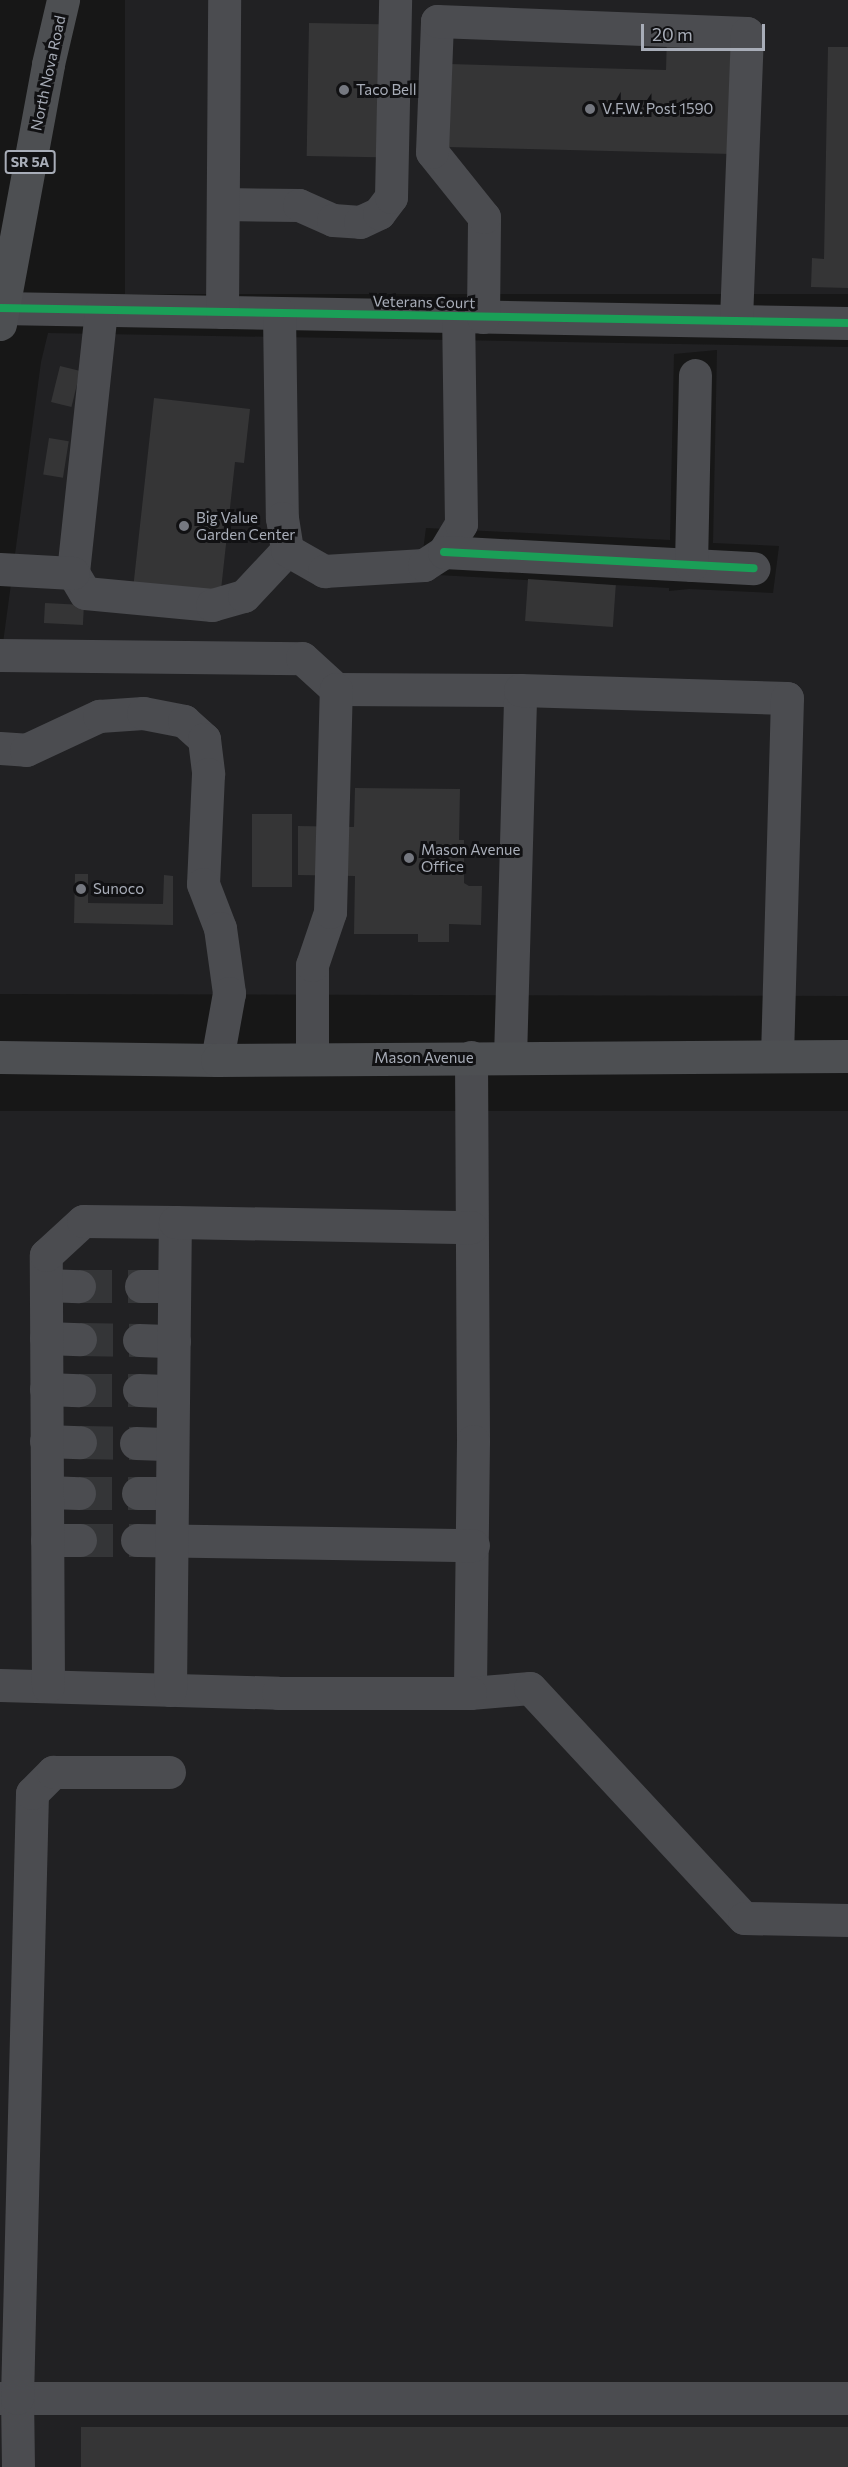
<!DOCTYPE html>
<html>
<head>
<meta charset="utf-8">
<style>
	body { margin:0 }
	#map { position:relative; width:848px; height:2467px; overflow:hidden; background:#171717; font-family:Commissioner,sans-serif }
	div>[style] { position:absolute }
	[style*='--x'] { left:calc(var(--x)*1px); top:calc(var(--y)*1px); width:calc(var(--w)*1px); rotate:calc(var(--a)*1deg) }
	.built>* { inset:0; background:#212123; transform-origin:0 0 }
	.building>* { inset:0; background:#353536; transform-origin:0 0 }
	.minor-tunnel>* { height:33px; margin-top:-16.5px; transform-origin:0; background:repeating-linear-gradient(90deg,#343537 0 33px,transparent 0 49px) }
	.minor>* { height:33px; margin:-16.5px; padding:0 16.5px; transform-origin:16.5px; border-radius:16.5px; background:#4b4c50 }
	.major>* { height:33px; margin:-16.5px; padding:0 16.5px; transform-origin:16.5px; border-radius:16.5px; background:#4d4f52 }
	.cycleway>* { height:8px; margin:-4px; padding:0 4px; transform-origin:4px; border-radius:4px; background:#1a9f57 }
	.dots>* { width:16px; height:16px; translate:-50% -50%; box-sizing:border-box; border:3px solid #111113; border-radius:50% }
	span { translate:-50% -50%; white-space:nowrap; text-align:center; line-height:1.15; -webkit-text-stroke:6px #111113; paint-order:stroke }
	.shield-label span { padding:2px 4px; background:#111113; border:2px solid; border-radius:4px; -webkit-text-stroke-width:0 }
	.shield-label { font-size:14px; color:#a8adb8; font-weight:700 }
	.street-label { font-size:15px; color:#a8adb8 }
	.poi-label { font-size:15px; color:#a8adb8 }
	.left { translate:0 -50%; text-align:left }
	.scale { position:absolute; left:641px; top:24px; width:124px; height:27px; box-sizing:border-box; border:3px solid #a8adb8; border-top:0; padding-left:8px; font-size:18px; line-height:21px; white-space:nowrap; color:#a8adb8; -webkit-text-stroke:4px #111113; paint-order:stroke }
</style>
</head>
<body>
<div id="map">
	<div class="built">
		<div style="left:125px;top:0;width:723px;height:294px"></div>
		<div style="clip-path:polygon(evenodd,48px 333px,848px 347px,848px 996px,0 994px,0 665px,41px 362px,48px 333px,717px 350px,713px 543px,779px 546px,773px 593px,689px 589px,669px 591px,669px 588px,420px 574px,426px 528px,670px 540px,674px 354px,717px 350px)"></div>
		<div style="left:848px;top:1111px;width:1356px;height:848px;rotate:90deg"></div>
	</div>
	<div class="building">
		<div style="left:309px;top:23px;width:72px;height:133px;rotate:1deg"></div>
		<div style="clip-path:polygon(667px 36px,735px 37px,732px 154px,447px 147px,449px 64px,666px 70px)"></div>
		<div style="clip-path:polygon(828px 47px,848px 47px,848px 288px,811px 287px,812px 258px,824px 259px)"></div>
		<div style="left:60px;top:366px;width:21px;height:37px;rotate:14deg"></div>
		<div style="clip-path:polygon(154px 398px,250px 409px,244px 463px,235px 462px,220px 599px,133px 589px)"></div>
		<div style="left:49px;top:438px;width:20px;height:37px;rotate:9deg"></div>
		<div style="left:528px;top:579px;width:88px;height:42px;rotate:4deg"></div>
		<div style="left:45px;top:603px;width:39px;height:20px;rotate:3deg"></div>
		<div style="clip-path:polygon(355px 788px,460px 789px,459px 840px,464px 840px,464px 883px,469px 886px,482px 886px,481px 925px,449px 924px,449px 942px,418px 942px,418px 934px,354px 934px,355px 876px,298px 875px,298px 826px,354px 827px)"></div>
		<div style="left:252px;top:814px;width:40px;height:73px"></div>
		<div style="clip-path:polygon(75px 874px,88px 874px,88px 903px,163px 904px,164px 875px,173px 876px,173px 925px,74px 923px)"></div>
		<div style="left:81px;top:2427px;width:767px;height:40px"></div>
	</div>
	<div class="minor-tunnel">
		<div style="--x:79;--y:1286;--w:62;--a:0"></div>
		<div style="--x:80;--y:1339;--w:59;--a:1"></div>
		<div style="--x:79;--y:1390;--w:60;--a:0"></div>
		<div style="--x:80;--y:1442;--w:56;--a:1"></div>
		<div style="--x:79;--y:1493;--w:59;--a:0"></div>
		<div style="--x:80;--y:1540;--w:57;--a:0"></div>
	</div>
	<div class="minor">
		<div style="--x:223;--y:204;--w:76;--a:0.8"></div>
		<div style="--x:299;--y:205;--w:37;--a:24"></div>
		<div style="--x:333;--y:220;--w:27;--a:4"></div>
		<div style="--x:360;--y:222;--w:21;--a:-25"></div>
		<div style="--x:379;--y:213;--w:20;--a:-53"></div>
		<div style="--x:391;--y:197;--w:197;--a:-88.8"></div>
		<div style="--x:0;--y:308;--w:848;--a:1.01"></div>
		<div style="--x:101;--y:310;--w:264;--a:96.1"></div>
		<div style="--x:73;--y:573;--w:23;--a:59"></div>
		<div style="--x:85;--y:593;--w:128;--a:5.4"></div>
		<div style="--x:212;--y:605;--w:33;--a:-16"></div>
		<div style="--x:244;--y:596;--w:63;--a:-46.9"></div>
		<div style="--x:222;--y:312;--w:312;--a:-89.6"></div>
		<div style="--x:279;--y:313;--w:205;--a:89.2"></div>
		<div style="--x:282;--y:518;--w:32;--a:81"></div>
		<div style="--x:287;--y:550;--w:43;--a:29.6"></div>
		<div style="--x:324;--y:571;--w:100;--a:-3.4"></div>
		<div style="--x:424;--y:565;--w:24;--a:-33"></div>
		<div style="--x:444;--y:552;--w:33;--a:-59"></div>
		<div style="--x:461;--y:524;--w:208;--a:-90.8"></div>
		<div style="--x:483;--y:317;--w:100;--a:-89.4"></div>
		<div style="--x:484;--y:217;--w:83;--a:-128.7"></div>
		<div style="--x:432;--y:152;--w:131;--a:-87.8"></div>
		<div style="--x:437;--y:21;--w:310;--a:2.2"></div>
		<div style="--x:747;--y:33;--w:288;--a:92.2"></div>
		<div style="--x:444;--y:552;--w:310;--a:3"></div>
		<div style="--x:691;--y:565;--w:190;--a:-88.8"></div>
		<div style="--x:0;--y:569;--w:73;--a:3.1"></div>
		<div style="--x:0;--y:655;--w:302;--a:0.6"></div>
		<div style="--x:302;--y:658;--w:46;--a:42.4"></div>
		<div style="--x:336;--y:689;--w:184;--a:0.3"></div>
		<div style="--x:0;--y:748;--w:26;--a:4"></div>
		<div style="--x:26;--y:750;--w:81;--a:-25"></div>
		<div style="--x:99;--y:716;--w:44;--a:-3.9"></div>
		<div style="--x:143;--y:713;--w:42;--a:11"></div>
		<div style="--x:184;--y:721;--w:27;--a:42"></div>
		<div style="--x:204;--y:739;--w:35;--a:83"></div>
		<div style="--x:208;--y:774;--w:110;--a:92.6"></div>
		<div style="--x:203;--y:884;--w:47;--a:68.9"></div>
		<div style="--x:220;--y:928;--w:66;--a:82.1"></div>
		<div style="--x:229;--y:993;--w:68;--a:100.2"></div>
		<div style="--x:471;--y:1057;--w:384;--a:89.7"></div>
		<div style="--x:473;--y:1441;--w:252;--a:90.7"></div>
		<div style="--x:470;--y:1693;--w:60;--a:-4.8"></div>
		<div style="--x:530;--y:1688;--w:314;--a:47.1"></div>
		<div style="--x:744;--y:1918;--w:104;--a:1.1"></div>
		<div style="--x:510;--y:1058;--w:368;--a:-88.4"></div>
		<div style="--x:520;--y:690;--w:267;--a:1.7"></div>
		<div style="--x:787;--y:698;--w:358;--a:91.6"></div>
		<div style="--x:312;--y:1059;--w:94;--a:-90"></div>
		<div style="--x:312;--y:965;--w:56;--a:-71.2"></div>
		<div style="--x:330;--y:912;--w:223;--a:-88.5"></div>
		<div style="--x:46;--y:1285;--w:33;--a:2"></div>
		<div style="--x:141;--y:1286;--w:33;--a:0"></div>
		<div style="--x:46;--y:1338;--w:34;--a:2"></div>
		<div style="--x:139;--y:1340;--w:35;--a:2"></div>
		<div style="--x:46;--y:1389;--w:33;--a:2"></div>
		<div style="--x:139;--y:1390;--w:34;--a:2"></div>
		<div style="--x:46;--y:1441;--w:34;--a:2"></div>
		<div style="--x:136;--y:1443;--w:36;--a:2"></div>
		<div style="--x:47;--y:1492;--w:32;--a:2"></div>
		<div style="--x:138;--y:1493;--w:33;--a:0"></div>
		<div style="--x:47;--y:1540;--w:33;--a:0"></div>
		<div style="--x:137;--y:1540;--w:336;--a:0.9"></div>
		<div style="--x:0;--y:1685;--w:278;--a:1.6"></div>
		<div style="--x:278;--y:1693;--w:192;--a:0"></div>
		<div style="--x:48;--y:1686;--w:431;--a:-90.3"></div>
		<div style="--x:46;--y:1255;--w:50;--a:-42.6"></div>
		<div style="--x:83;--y:1221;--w:92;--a:0.6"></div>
		<div style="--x:170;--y:1690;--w:468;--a:-89.4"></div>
		<div style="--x:175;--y:1222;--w:296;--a:1"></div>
		<div style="--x:0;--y:2398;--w:848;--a:0"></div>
		<div style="--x:18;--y:2467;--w:69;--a:-90.8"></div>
		<div style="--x:17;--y:2398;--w:605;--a:-88.58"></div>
		<div style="--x:32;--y:1793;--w:30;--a:-45"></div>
		<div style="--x:53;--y:1772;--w:116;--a:0"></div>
	</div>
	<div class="major">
		<div style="--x:0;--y:324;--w:264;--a:-79.5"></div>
		<div style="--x:48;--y:64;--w:66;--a:-76.8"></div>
		<div style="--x:0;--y:1057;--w:217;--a:0.8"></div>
		<div style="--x:217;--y:1060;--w:631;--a:-0.36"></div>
	</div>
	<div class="cycleway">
		<div style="--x:0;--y:308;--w:848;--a:1.01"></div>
		<div style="--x:444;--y:552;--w:310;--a:3"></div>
	</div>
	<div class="dots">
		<div style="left:344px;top:90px;background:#757880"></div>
		<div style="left:590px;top:109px;background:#757880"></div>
		<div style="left:184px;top:526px;background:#757880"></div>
		<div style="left:409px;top:858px;background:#757880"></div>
		<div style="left:81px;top:889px;background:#757880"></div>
	</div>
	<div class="shield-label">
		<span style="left:30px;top:162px">SR 5A</span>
	</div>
	<div class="street-label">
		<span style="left:48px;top:73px;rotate:-78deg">North Nova Road</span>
		<span style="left:424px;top:302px;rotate:1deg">Veterans Court</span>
		<span style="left:424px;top:1058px">Mason Avenue</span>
	</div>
	<div class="poi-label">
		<span class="left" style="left:356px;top:90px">Taco Bell</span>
		<span class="left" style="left:602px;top:109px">V.F.W. Post 1590</span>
		<span class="left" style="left:196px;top:526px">Big Value<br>Garden Center</span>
		<span class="left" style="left:421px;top:858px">Mason Avenue<br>Office</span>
		<span class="left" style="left:93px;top:889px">Sunoco</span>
	</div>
	<div class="scale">20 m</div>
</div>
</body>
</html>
